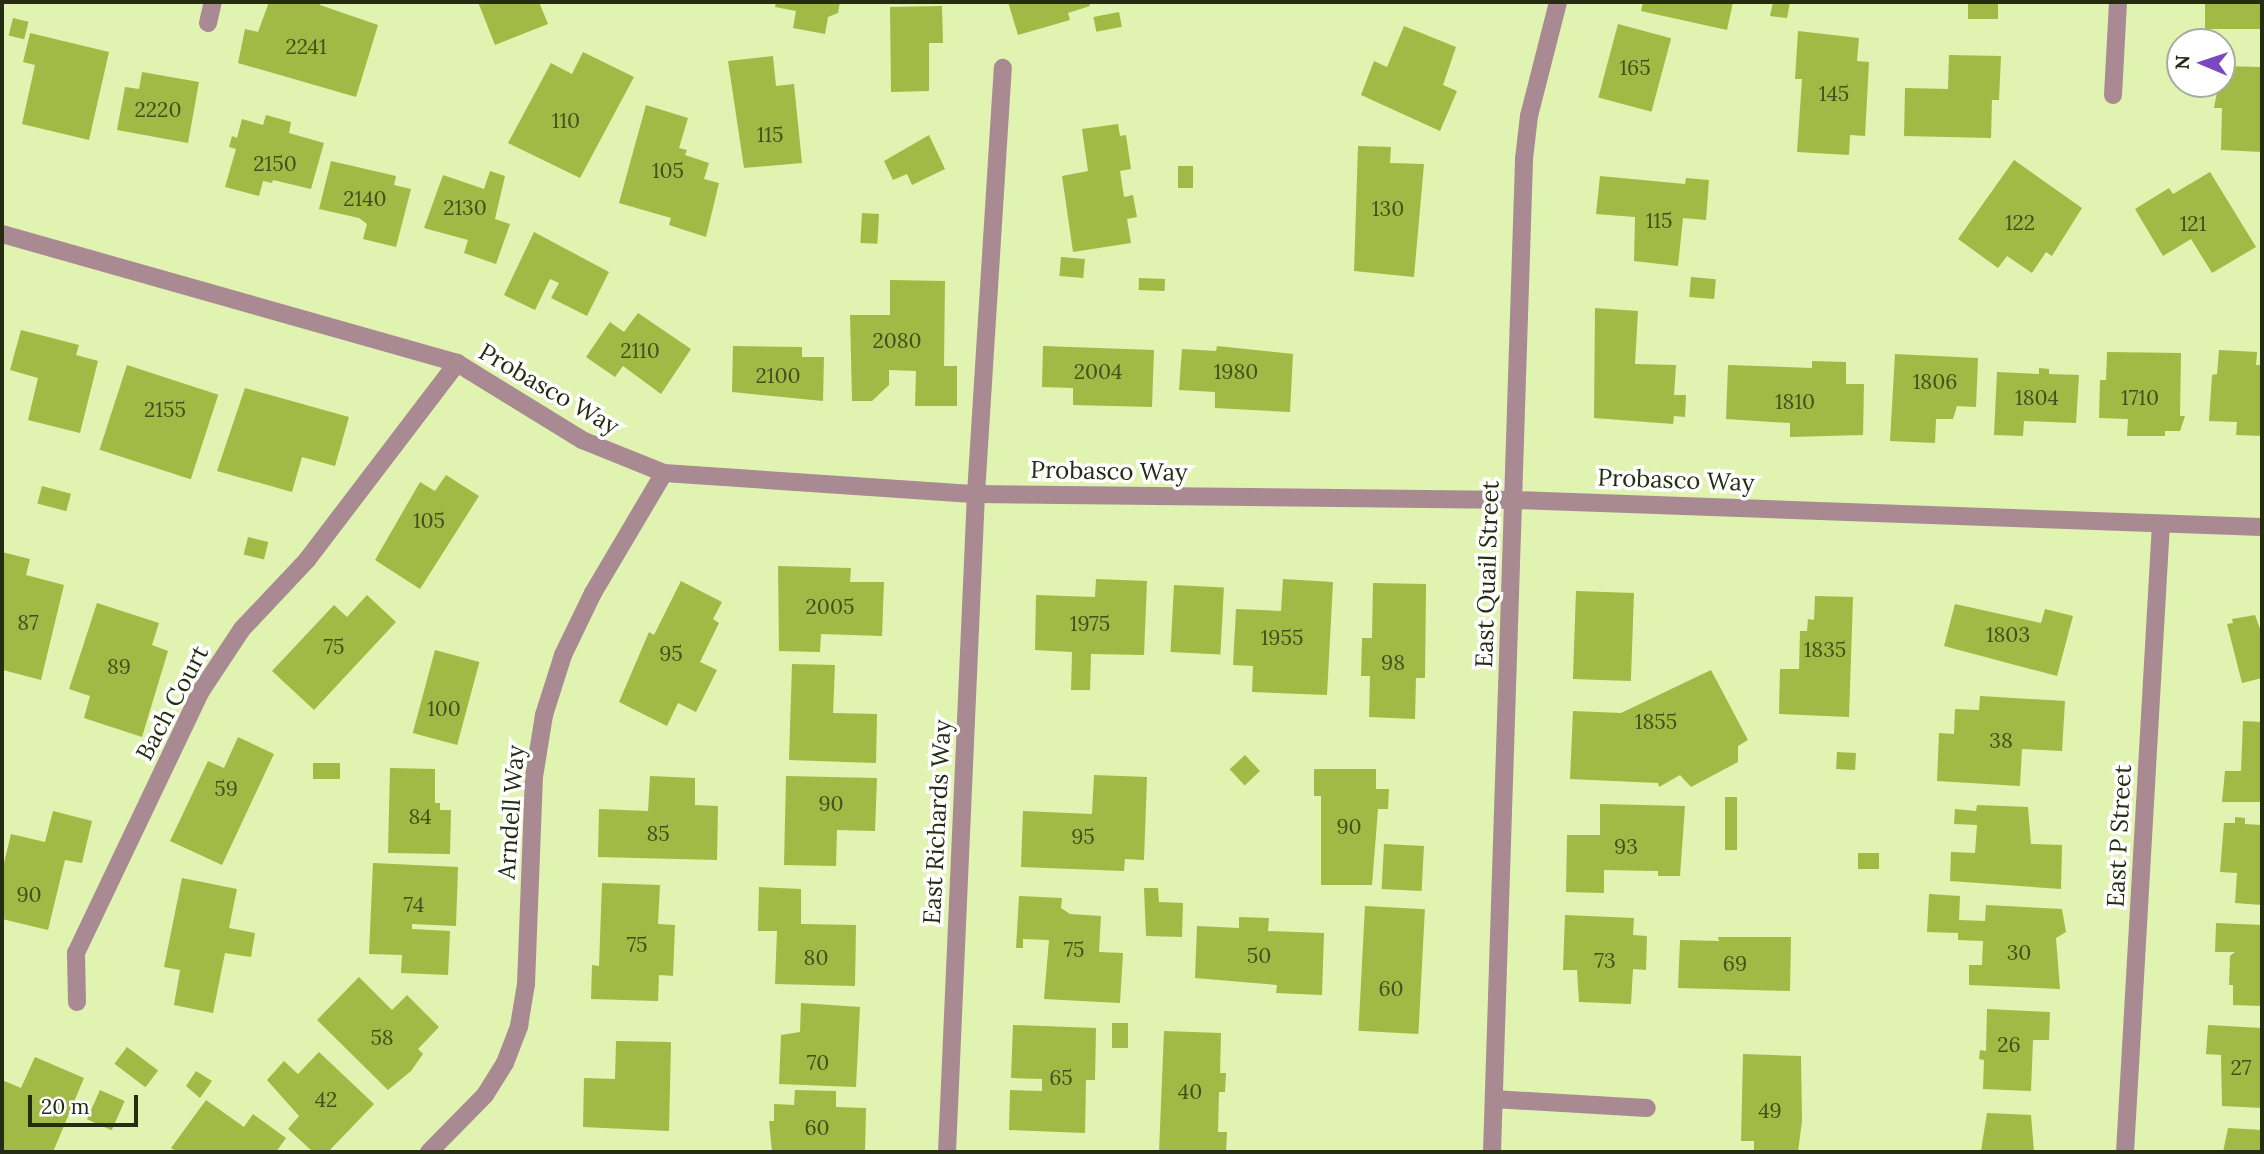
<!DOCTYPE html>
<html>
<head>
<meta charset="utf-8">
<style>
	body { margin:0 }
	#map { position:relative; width:2264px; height:1154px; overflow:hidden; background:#e0f3b0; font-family:Lora,serif }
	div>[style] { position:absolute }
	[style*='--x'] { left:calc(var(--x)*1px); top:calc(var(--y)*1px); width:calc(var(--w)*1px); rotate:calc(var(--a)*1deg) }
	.building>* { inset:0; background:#a0ba45; transform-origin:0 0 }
	.minor>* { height:18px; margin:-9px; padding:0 9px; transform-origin:9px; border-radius:9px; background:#a98a92 }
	span { translate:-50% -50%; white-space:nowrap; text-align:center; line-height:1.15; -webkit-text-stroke:7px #fff; paint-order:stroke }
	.number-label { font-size:21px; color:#44501f }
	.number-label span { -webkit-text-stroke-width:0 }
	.street-label { font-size:24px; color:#262c12 }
	.frame { position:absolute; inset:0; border:4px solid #262c12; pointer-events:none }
	.north { position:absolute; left:2166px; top:28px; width:70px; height:70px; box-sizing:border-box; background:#fff; border:2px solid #a8aba0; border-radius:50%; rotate:272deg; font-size:19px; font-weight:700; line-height:28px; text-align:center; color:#262c12 }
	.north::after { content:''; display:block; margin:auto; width:24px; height:32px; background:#7c48bf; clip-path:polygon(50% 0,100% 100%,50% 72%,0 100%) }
	.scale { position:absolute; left:28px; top:1095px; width:110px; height:32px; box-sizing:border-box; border:4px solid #262c12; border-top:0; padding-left:9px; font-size:21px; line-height:24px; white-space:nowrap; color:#262c12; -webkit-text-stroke:5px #fff; paint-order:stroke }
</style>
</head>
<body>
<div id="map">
	<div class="building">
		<div style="clip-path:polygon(269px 2px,321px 2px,320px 5px,378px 25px,356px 97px,238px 63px,245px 29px,258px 32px)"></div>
		<div style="clip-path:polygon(478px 2px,539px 2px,548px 24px,495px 45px)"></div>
		<div style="clip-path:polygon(776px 2px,840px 2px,838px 13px,828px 17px,825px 34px,793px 28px,796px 11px,775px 7px)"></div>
		<div style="clip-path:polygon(1008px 2px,1089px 2px,1090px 6px,1068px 13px,1070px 20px,1018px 35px)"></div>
		<div style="clip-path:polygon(1643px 2px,1733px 2px,1727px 30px,1641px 11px)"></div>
		<div style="clip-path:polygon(1773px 2px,1790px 2px,1787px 18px,1770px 16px)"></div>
		<div style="left:1968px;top:2px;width:30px;height:17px"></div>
		<div style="left:2205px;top:2px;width:57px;height:27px"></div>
		<div style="clip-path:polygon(942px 6px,943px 43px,929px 43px,929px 91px,891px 92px,890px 7px)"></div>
		<div style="left:1119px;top:12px;width:15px;height:26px;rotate:79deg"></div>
		<div style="left:13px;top:18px;width:16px;height:18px;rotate:14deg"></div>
		<div style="left:1618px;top:24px;width:55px;height:76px;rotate:15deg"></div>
		<div style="clip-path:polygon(1404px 26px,1456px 47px,1443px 85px,1457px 91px,1440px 131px,1361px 95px,1374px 61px,1387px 67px)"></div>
		<div style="clip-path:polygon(1798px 31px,1859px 38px,1857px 61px,1869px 62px,1865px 136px,1850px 135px,1849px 155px,1797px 152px,1802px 79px,1795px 79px)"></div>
		<div style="clip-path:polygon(30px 33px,109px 52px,89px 140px,22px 124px,35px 65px,23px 62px)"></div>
		<div style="clip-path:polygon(583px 52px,634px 77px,580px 178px,508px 143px,551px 63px,572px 74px)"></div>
		<div style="clip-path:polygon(1949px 55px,2001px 56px,1999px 100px,1992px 100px,1991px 138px,1904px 136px,1905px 88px,1948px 89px)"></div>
		<div style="clip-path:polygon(773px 56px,776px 86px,794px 84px,802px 163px,744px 168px,728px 61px)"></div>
		<div style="clip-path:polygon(2222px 66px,2262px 67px,2262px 152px,2221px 150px,2222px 108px,2214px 108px)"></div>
		<div style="clip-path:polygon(142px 72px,199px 82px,188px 143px,117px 130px,125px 87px,139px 89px)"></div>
		<div style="clip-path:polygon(646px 105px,688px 118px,679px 148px,687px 150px,685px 155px,709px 163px,704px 179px,719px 183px,706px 237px,669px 225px,671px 218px,619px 203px)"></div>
		<div style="clip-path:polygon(266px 115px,291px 122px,289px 133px,324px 143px,311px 189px,273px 180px,272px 183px,263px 181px,259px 196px,225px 187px,236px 149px,229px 147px,232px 136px,237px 138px,242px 119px,263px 125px)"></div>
		<div style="clip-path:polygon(1118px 124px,1120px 136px,1126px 135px,1131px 169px,1120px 171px,1124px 197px,1133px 195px,1137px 217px,1127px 219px,1131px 243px,1073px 252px,1062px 176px,1088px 171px,1082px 129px)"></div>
		<div style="clip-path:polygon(929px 135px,945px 169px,912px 185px,907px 174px,893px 180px,884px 161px)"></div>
		<div style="clip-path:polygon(1358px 146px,1391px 147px,1390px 163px,1424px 164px,1414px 277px,1354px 271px)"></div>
		<div style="clip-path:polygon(2014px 160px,2082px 208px,2052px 256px,2046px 252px,2032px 273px,2007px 256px,1998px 268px,1958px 239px)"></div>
		<div style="clip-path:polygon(331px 161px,396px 176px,394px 185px,411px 189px,396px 247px,363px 239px,367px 224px,359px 218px,319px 209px)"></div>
		<div style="left:1178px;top:166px;width:15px;height:22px"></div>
		<div style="clip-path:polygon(490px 171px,505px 176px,495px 219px,510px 224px,496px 264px,464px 253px,468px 240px,424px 228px,443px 175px,484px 189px)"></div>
		<div style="clip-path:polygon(2210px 172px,2256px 247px,2212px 273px,2191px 239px,2163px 256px,2135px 209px,2169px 188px,2173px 194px)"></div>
		<div style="clip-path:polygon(1600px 176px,1685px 184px,1686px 178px,1709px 180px,1706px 220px,1683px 218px,1678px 266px,1634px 261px,1635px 217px,1596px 214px)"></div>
		<div style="left:862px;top:213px;width:17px;height:30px;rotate:3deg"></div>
		<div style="clip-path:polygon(534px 232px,609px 272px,587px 316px,551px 298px,559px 283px,550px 279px,535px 310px,504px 295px)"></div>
		<div style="left:1061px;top:257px;width:24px;height:19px;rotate:5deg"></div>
		<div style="left:1691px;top:277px;width:25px;height:20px;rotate:5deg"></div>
		<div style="left:1139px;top:278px;width:26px;height:12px;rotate:2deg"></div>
		<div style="clip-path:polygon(890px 280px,945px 281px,944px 366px,957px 366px,957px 406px,915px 406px,916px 371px,889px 370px,889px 385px,872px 401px,852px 401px,850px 315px,890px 315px)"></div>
		<div style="clip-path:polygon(1595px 308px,1638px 311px,1635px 364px,1676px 365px,1674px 395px,1686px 395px,1685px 417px,1674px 416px,1673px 424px,1594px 418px)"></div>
		<div style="clip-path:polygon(638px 313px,691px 349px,661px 394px,623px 366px,615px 377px,586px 357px,610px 322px,624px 332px)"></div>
		<div style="clip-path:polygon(21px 330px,79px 345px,76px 355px,98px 361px,80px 433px,28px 420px,38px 378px,10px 370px)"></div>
		<div style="clip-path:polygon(733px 346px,802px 347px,802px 357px,824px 357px,823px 401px,732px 392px)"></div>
		<div style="clip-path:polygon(1043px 346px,1154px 350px,1152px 407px,1073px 405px,1073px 388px,1042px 387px)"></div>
		<div style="clip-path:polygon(1217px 346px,1293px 354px,1290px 412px,1215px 408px,1215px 392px,1179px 390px,1182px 349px,1216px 351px)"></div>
		<div style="clip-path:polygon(2219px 350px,2257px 352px,2256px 365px,2262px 365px,2262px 436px,2236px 435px,2237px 422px,2209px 421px,2212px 375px,2217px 374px)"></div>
		<div style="clip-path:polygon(2107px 352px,2181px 353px,2180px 416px,2185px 416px,2180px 431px,2165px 431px,2165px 436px,2127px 436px,2128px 419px,2099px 418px,2100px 380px,2106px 380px)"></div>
		<div style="clip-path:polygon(1895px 354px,1978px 358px,1976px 407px,1957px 406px,1953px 419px,1936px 419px,1935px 443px,1890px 441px)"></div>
		<div style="clip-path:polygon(1812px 361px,1846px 362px,1846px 384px,1864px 384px,1863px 435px,1790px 437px,1790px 423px,1726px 419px,1728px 365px,1812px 368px)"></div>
		<div style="left:127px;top:365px;width:96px;height:89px;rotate:18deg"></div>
		<div style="clip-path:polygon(2039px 368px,2049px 369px,2049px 374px,2079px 375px,2076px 423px,2024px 421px,2023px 436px,1994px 435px,1997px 372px,2039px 374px)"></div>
		<div style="clip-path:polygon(245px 388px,349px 417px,335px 466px,302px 457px,292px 492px,217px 471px)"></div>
		<div style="clip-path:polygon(446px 475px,479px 496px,420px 589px,375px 560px,420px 482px,435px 491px)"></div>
		<div style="left:42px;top:486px;width:30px;height:18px;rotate:15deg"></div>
		<div style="left:248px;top:537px;width:21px;height:18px;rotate:14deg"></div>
		<div style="clip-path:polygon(2px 552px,30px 559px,26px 575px,64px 585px,41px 680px,3px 670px)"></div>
		<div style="clip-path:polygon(778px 566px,851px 568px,850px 582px,884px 582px,882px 636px,821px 634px,820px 652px,779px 651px)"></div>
		<div style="clip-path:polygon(1096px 579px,1147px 581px,1144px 655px,1091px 654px,1090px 690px,1071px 690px,1072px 652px,1035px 650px,1036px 595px,1095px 597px)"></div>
		<div style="clip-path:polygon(1283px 579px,1333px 582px,1327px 695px,1252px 692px,1253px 666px,1233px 665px,1236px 609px,1281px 611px)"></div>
		<div style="clip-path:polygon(681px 581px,722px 602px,713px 619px,719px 623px,700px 662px,717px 670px,696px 712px,678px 703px,667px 726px,619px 702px,649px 632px,654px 635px)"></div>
		<div style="clip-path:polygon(1373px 583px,1426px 584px,1425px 678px,1416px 678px,1415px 719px,1369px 717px,1370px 676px,1361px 676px,1362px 638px,1372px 638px)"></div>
		<div style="left:1174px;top:585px;width:50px;height:67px;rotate:3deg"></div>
		<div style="left:1576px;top:591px;width:58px;height:88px;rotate:2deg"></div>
		<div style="clip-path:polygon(367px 595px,396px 622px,314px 710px,272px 671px,334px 605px,347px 617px)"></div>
		<div style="clip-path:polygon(1815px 596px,1853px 597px,1849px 717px,1779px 714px,1780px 669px,1799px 669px,1800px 631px,1807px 631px,1808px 619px,1814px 620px)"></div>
		<div style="clip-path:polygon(97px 603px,159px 623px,152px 645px,168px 651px,142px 737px,84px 718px,90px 696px,69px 689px)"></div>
		<div style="clip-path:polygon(1955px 604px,2041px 623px,2045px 609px,2073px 616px,2057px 676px,1944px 646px)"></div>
		<div style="clip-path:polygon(2255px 615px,2262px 634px,2262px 678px,2242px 683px,2227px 624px,2233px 623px,2232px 619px)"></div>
		<div style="left:435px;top:650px;width:46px;height:86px;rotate:15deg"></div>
		<div style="clip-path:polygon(792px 664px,835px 665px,833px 713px,877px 714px,876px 763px,789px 760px)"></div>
		<div style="clip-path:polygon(1711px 670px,1748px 740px,1738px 746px,1738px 762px,1691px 787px,1680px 775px,1659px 787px,1658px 783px,1570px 779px,1573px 711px,1621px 713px)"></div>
		<div style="clip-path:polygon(1980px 696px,2065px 701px,2062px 751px,2022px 749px,2020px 786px,1937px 781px,1939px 733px,1954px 734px,1955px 709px,1979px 710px)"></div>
		<div style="clip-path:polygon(2243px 721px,2262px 722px,2262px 802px,2222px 802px,2225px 771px,2241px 771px)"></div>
		<div style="clip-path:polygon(238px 737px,274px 754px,222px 865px,170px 841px,208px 761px,224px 768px)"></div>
		<div style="left:1837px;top:752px;width:19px;height:17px;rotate:3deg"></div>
		<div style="left:1245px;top:755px;width:22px;height:21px;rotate:47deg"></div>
		<div style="left:313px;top:763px;width:27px;height:16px"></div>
		<div style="clip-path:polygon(390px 768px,435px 769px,435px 803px,440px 803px,440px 810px,451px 810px,450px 854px,388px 853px)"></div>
		<div style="clip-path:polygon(1314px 769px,1376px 769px,1376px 789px,1389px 789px,1388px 809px,1378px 809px,1372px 885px,1321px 885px,1321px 796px,1314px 796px)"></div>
		<div style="clip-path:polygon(1094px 775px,1147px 777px,1144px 860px,1125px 859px,1124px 871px,1021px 867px,1023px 811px,1092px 814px)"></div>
		<div style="clip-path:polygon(650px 776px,695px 778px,695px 805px,718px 806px,717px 860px,598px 857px,599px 809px,648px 811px)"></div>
		<div style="clip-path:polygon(786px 776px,877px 778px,875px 831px,837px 830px,836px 866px,784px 865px)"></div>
		<div style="left:1725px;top:797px;width:12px;height:53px"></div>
		<div style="clip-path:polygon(1600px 804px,1685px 806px,1680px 876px,1658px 876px,1658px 871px,1604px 870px,1604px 893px,1566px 892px,1567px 835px,1600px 835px)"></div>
		<div style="clip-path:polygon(1977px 805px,2028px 807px,2031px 844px,2062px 845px,2061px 889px,1950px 881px,1951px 852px,1975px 853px,1977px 825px,1954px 824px,1955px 809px,1976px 811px)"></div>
		<div style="clip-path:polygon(53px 811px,92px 821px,82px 863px,65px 860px,48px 930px,2px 919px,2px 871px,11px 834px,45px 842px)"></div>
		<div style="clip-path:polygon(2235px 817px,2245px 818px,2245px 824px,2262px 825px,2262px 905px,2235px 903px,2237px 873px,2220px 872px,2224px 823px,2235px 823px)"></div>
		<div style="left:1384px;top:844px;width:40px;height:45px;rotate:3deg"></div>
		<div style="left:1858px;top:853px;width:21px;height:16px"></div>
		<div style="clip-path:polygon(373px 863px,458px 867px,456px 926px,412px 924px,412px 929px,450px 931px,448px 975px,401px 973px,402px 955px,369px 954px)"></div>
		<div style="clip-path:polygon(182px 878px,237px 889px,229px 928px,255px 933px,251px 957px,225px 953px,213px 1013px,174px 1005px,180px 970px,164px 967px)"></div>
		<div style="clip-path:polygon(602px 883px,660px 885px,658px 924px,675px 925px,673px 976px,659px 975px,658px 1001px,591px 999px,592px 965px,599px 966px)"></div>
		<div style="clip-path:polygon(759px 887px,801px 889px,801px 924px,856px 925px,855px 986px,775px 984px,777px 931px,758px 931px)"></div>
		<div style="clip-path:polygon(1144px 888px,1158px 888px,1159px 902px,1183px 903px,1182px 937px,1146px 936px)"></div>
		<div style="clip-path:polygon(1929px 894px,1960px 896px,1959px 920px,1985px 921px,1986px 905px,2062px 909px,2066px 932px,2056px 938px,2060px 989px,1969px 985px,1969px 965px,1982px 965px,1983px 941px,1958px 940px,1958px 933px,1927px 932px)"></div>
		<div style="clip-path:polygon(1019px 896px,1062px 898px,1061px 908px,1070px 914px,1101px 916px,1099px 952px,1123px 953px,1120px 1003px,1044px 999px,1049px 940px,1023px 939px,1023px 948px,1016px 948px)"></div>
		<div style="left:1365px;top:906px;width:60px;height:125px;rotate:3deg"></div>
		<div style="clip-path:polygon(1565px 915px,1634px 918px,1633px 935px,1647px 936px,1646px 970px,1633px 969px,1631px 1004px,1579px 1002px,1577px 970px,1563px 970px)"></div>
		<div style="clip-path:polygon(1239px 917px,1269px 918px,1268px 931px,1324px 933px,1322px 995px,1276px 993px,1277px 985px,1195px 978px,1197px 926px,1239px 928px)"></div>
		<div style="clip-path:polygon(2216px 923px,2262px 925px,2262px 1006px,2233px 1005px,2233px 985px,2229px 985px,2230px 956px,2235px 952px,2215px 952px)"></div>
		<div style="clip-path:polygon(1718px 937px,1791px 937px,1790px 991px,1678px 988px,1680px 940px,1719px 941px)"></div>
		<div style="clip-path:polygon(359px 977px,392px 1010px,407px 995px,439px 1027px,418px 1049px,423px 1054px,411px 1071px,388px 1090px,317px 1020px)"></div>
		<div style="clip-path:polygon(801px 1003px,860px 1007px,856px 1087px,779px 1084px,781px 1035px,800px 1032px)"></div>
		<div style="clip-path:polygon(1987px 1009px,2050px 1012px,2049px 1040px,2033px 1040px,2031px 1091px,1983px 1089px,1984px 1060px,1979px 1059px,1980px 1050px,1986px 1051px)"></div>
		<div style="left:1112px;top:1023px;width:16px;height:25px"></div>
		<div style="clip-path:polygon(1013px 1025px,1096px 1028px,1095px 1080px,1086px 1080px,1085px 1133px,1009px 1130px,1010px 1090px,1042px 1091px,1042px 1079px,1011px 1078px)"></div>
		<div style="clip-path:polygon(2208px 1025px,2262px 1028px,2262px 1108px,2222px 1106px,2221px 1055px,2206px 1054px)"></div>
		<div style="clip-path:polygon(1164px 1031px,1221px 1033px,1220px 1073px,1226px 1073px,1225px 1092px,1219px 1092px,1218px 1132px,1227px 1132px,1226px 1152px,1159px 1152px)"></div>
		<div style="clip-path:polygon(616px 1041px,671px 1042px,669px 1131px,583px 1127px,584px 1078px,615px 1079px)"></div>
		<div style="left:127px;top:1047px;width:39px;height:21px;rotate:37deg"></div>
		<div style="clip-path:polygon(319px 1052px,374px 1104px,328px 1152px,313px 1152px,288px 1129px,299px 1116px,267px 1080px,284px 1061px,298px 1074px)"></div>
		<div style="clip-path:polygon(1743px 1054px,1801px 1056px,1802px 1121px,1798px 1152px,1754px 1152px,1754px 1141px,1741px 1141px)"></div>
		<div style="clip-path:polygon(35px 1057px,84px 1078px,53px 1152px,2px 1152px,2px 1080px,21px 1088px)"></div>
		<div style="clip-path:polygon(196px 1071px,212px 1081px,200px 1098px,186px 1086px)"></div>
		<div style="left:100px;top:1090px;width:27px;height:32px;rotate:24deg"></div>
		<div style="clip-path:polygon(795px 1090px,836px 1091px,836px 1107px,866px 1108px,865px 1152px,772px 1152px,769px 1121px,774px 1121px,774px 1104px,794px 1105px)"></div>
		<div style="clip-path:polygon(206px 1100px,244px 1127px,253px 1114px,286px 1138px,276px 1152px,177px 1152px,171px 1148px)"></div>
		<div style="clip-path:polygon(1987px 1113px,2031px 1115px,2034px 1152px,1981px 1151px)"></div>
		<div style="clip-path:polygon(2228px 1128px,2262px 1130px,2262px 1152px,2223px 1152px)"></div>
	</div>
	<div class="minor">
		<div style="--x:208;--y:23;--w:22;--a:-77"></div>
		<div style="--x:2113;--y:95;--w:93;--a:-86.9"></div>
		<div style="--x:2;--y:234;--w:473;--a:15.8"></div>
		<div style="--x:457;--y:363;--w:147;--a:31.6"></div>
		<div style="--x:582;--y:440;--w:88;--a:21.9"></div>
		<div style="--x:664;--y:473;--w:313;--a:3.9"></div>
		<div style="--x:976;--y:494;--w:539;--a:0.64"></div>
		<div style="--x:1515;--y:500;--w:747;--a:2.07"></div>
		<div style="--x:77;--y:1002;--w:49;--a:-91.2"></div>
		<div style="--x:76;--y:953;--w:290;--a:-64.5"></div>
		<div style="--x:201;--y:691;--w:74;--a:-56.5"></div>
		<div style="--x:242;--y:629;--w:95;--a:-46.7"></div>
		<div style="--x:307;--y:560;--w:248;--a:-52.7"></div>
		<div style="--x:1494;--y:1099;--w:153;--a:3.4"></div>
		<div style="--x:429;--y:1152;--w:80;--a:-45.5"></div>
		<div style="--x:485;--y:1095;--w:38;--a:-58"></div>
		<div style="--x:505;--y:1063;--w:40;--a:-69"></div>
		<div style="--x:519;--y:1026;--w:43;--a:-80.5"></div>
		<div style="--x:526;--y:984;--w:207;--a:-87.8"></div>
		<div style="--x:534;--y:777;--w:63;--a:-80.8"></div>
		<div style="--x:544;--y:715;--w:63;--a:-72.4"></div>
		<div style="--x:563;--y:655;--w:69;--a:-64.2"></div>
		<div style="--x:593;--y:593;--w:139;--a:-59.4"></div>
		<div style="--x:947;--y:1152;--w:659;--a:-87.48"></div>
		<div style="--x:976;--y:494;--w:427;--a:-86.4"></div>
		<div style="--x:1492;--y:1152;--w:994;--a:-88.15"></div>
		<div style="--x:1524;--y:159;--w:43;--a:-83.4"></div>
		<div style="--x:1529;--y:116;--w:118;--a:-75.7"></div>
		<div style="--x:2125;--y:1152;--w:629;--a:-86.72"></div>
	</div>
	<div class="number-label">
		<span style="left:306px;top:47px">2241</span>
		<span style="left:1635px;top:68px">165</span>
		<span style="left:1834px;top:94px">145</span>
		<span style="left:158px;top:110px">2220</span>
		<span style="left:566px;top:121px">110</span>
		<span style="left:770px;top:135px">115</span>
		<span style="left:275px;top:164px">2150</span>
		<span style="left:668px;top:171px">105</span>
		<span style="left:365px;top:199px">2140</span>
		<span style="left:465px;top:208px">2130</span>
		<span style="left:1388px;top:209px">130</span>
		<span style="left:1659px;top:221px">115</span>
		<span style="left:2020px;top:223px">122</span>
		<span style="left:2193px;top:224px">121</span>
		<span style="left:897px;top:341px">2080</span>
		<span style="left:640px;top:351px">2110</span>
		<span style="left:1098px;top:372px">2004</span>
		<span style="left:1236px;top:372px">1980</span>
		<span style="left:778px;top:376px">2100</span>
		<span style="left:1935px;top:382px">1806</span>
		<span style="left:2037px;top:398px">1804</span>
		<span style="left:2140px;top:398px">1710</span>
		<span style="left:1795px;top:402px">1810</span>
		<span style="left:165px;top:410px">2155</span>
		<span style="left:429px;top:521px">105</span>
		<span style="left:830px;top:607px">2005</span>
		<span style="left:28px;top:623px">87</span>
		<span style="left:1090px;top:624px">1975</span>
		<span style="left:2008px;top:635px">1803</span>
		<span style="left:1282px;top:638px">1955</span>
		<span style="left:334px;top:647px">75</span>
		<span style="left:1825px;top:650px">1835</span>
		<span style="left:671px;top:654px">95</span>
		<span style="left:1393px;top:663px">98</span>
		<span style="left:119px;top:667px">89</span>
		<span style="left:444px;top:709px">100</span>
		<span style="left:1656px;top:722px">1855</span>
		<span style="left:2001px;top:741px">38</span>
		<span style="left:226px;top:789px">59</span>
		<span style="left:831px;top:804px">90</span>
		<span style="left:420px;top:817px">84</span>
		<span style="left:1349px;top:827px">90</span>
		<span style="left:658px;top:834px">85</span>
		<span style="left:1083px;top:837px">95</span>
		<span style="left:1626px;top:847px">93</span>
		<span style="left:29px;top:895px">90</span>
		<span style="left:414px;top:905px">74</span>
		<span style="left:637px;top:945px">75</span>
		<span style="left:1074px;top:950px">75</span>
		<span style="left:2019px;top:953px">30</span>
		<span style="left:1259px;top:956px">50</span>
		<span style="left:816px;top:958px">80</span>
		<span style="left:1605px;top:961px">73</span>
		<span style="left:1735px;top:964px">69</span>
		<span style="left:1391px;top:989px">60</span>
		<span style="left:382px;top:1038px">58</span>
		<span style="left:2009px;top:1045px">26</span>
		<span style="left:818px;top:1063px">70</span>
		<span style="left:2241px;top:1068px">27</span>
		<span style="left:1061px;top:1078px">65</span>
		<span style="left:1190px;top:1092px">40</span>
		<span style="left:326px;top:1100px">42</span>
		<span style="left:1770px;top:1111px">49</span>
		<span style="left:817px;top:1128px">60</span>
	</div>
	<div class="street-label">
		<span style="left:549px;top:389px;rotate:30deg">Probasco Way</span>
		<span style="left:1109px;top:471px;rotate:1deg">Probasco Way</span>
		<span style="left:1676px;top:480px;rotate:2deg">Probasco Way</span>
		<span style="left:1487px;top:574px;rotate:-88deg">East Quail Street</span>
		<span style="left:172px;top:703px;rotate:-62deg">Bach Court</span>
		<span style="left:511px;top:812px;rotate:-86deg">Arndell Way</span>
		<span style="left:937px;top:822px;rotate:-87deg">East Richards Way</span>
		<span style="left:2119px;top:836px;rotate:-87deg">East P Street</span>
	</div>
	<div class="frame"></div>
	<div class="north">N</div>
	<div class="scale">20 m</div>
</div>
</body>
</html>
